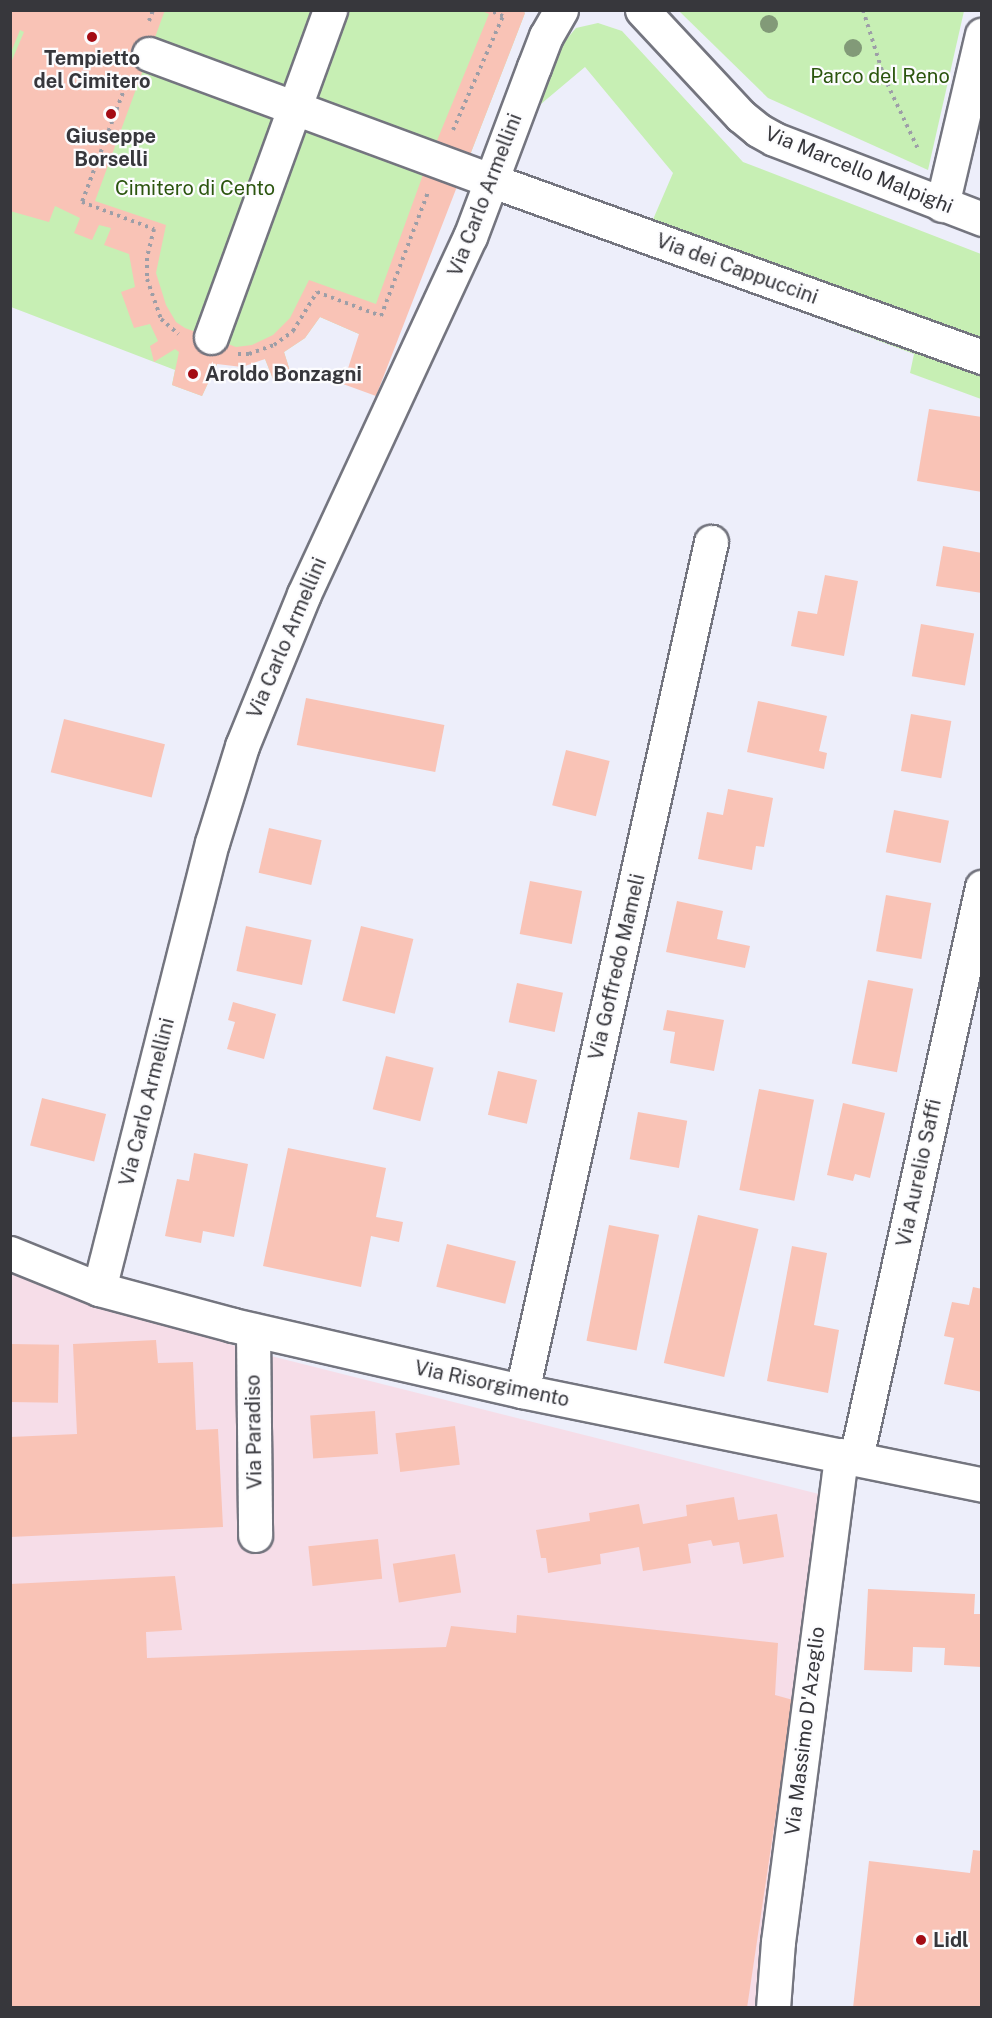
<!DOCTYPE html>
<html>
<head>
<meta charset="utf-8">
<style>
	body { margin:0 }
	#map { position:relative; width:992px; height:2018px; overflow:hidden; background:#edeefa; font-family:"Public Sans",sans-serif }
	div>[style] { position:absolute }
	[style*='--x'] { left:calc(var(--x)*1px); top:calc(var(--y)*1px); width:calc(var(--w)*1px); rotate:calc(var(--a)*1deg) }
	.industrial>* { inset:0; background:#f6dde8 }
	.green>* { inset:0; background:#c7efb4 }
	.building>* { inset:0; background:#f9c3b6; transform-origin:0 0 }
	.path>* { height:4px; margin-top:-2px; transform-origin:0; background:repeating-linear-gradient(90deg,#9d9ea7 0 3px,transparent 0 7.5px) }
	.roads { filter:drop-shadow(2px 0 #74757f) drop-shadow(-2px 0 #74757f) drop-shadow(0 2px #74757f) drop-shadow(0 -2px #74757f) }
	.minor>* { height:33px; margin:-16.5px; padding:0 16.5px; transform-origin:16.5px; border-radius:16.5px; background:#fff }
	.trees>* { width:18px; height:18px; margin:-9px; border-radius:50%; background:#829a78 }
	.dots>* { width:16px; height:16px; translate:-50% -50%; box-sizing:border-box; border:3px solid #fcfcfe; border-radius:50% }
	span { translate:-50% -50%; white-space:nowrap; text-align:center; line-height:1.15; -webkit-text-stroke:4.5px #fcfcfe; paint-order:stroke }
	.poi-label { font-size:20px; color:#37373c; font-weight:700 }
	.left { translate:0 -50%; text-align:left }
	.park-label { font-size:20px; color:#2b550e }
	.street-label { font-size:20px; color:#37373c }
	.frame { position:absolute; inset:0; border:12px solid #37373c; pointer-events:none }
</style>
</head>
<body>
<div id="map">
	<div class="industrial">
		<div style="clip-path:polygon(11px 1268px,247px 1350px,823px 1495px,760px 2007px,11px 2008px)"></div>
	</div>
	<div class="green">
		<div style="clip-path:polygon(522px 10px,525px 13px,470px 155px,359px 334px,320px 317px,305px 338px,284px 352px,290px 371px,273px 379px,265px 359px,217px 364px,202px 396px,172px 385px,175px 370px,11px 307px,10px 11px)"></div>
		<div style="clip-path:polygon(679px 11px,964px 11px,928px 170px,768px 98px)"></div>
		<div style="clip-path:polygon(598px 23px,622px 31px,743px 162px,981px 254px,981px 399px,910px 373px,914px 354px,639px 252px,673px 173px,585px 67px,535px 109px,555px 53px,576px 28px)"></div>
	</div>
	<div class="building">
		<div style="clip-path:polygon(10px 10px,165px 10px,95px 201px,166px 225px,156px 273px,166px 305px,176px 322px,185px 328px,236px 347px,252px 345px,273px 335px,290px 318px,309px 280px,376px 304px,424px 172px,458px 184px,376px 396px,343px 384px,359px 334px,320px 317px,305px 338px,284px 352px,290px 371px,273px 379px,265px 359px,242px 367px,217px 364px,202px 396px,172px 385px,179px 352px,175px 349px,154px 362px,150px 346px,158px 341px,150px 324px,134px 328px,121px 292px,135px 287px,129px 254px,104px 245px,111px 228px,99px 225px,92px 240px,74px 233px,80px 218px,55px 206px,49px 222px,10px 211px,10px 65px,24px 32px,20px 30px,10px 55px)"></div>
		<div style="clip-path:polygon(480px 10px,522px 10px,525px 13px,470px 155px,436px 143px,489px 14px)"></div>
		<div style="clip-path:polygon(929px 409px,982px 417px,982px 492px,917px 481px)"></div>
		<div style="clip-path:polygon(943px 546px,982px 553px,982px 593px,936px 586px)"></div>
		<div style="clip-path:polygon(825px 575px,858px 581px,844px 656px,791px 646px,798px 611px,817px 614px)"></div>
		<div style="left:921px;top:624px;width:54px;height:53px;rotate:10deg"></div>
		<div style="left:306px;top:698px;width:141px;height:48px;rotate:11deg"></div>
		<div style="clip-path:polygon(758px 701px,827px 716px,819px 751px,827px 753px,824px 769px,747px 752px)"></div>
		<div style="left:911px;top:714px;width:41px;height:58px;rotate:10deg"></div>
		<div style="left:64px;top:719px;width:104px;height:55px;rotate:14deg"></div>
		<div style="left:566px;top:750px;width:45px;height:57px;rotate:14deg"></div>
		<div style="clip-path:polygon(728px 789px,773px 798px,764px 847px,756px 846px,752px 870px,698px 859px,707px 812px,723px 815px)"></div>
		<div style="left:894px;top:810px;width:56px;height:43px;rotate:11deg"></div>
		<div style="left:269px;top:828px;width:54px;height:46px;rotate:13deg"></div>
		<div style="left:530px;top:881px;width:53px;height:54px;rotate:11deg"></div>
		<div style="left:886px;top:895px;width:46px;height:57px;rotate:10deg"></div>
		<div style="clip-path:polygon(677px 901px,723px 911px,717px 939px,750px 946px,745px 968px,666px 952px)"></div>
		<div style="left:246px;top:926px;width:67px;height:46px;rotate:12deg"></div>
		<div style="left:361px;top:926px;width:54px;height:77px;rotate:14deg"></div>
		<div style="left:868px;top:980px;width:46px;height:85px;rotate:11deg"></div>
		<div style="left:517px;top:983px;width:47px;height:40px;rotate:12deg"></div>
		<div style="clip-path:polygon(233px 1002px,276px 1014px,264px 1059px,227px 1049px,235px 1022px,228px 1020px)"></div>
		<div style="clip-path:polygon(667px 1010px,724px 1020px,714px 1071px,670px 1063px,675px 1032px,663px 1030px)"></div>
		<div style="left:386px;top:1056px;width:49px;height:55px;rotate:14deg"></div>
		<div style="left:498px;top:1071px;width:40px;height:45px;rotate:13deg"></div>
		<div style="left:759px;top:1089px;width:56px;height:103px;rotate:11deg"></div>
		<div style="left:42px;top:1098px;width:66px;height:49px;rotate:14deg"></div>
		<div style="clip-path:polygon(843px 1103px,885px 1113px,870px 1178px,855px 1174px,853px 1181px,827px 1175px)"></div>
		<div style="left:638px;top:1112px;width:50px;height:48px;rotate:10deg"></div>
		<div style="clip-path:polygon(288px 1148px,386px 1168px,376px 1217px,403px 1222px,399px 1242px,371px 1236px,361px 1287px,263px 1266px)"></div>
		<div style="clip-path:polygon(194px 1153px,248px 1164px,234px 1237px,203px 1231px,201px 1243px,165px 1236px,177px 1179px,189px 1181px)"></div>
		<div style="left:698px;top:1215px;width:62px;height:152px;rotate:13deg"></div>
		<div style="left:609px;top:1225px;width:51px;height:118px;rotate:11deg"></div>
		<div style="left:447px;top:1244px;width:71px;height:44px;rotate:14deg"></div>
		<div style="clip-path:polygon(792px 1246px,827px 1253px,814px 1325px,839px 1330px,828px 1393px,767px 1381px)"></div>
		<div style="clip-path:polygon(973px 1287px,982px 1289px,982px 1392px,944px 1384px,954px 1338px,944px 1336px,952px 1302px,969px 1305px)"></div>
		<div style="clip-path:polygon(156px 1340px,158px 1363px,193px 1362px,196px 1430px,218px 1429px,223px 1527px,10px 1537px,10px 1437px,77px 1434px,73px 1344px)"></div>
		<div style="left:10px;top:1344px;width:49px;height:58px;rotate:1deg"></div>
		<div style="left:375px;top:1411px;width:43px;height:65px;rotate:86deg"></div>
		<div style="left:455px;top:1426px;width:39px;height:60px;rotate:83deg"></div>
		<div style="clip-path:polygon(734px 1497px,738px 1520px,777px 1514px,784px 1557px,743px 1564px,739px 1542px,713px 1546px,711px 1540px,688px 1544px,691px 1563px,643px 1571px,639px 1547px,600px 1554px,601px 1564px,548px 1573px,546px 1558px,541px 1558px,536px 1530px,590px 1521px,589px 1513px,639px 1504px,643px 1524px,687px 1516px,686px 1505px)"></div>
		<div style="left:378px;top:1539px;width:40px;height:70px;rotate:84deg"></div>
		<div style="left:455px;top:1554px;width:39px;height:63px;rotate:81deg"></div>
		<div style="clip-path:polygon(175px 1576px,182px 1630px,146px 1632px,147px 1658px,446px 1647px,451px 1626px,516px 1633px,517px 1615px,778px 1643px,775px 1695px,793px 1700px,747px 2008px,10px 2008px,10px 1584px)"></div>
		<div style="clip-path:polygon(868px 1589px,975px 1594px,974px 1614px,982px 1614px,982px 1667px,944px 1665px,945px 1648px,913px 1647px,912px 1672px,864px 1670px)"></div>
		<div style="clip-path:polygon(973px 1850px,982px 1851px,982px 2008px,853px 2008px,869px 1861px,970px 1873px)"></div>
	</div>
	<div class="path">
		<div style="--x:863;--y:10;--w:70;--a:72.6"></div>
		<div style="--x:884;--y:77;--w:82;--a:64.7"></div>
		<div style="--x:149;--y:21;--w:12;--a:-70"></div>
		<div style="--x:128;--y:79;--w:131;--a:110.5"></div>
		<div style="--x:82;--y:202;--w:77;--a:20.6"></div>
		<div style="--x:154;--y:229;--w:30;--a:104"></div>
		<div style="--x:147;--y:258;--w:21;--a:90"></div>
		<div style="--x:147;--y:279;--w:42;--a:70.7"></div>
		<div style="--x:161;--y:319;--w:23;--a:41"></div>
		<div style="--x:453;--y:130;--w:124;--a:-66.3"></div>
		<div style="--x:503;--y:16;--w:15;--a:-157"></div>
		<div style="--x:238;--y:354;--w:11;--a:0"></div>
		<div style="--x:249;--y:354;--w:27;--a:-20"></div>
		<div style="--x:274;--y:345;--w:24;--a:-36"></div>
		<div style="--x:293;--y:331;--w:46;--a:-58.4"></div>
		<div style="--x:317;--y:292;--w:68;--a:20.6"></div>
		<div style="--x:381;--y:316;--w:133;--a:-69.2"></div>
	</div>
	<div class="roads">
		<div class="minor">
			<div style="--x:642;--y:10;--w:145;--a:47"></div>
			<div style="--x:741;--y:116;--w:22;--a:39"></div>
			<div style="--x:758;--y:130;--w:18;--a:29"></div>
			<div style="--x:774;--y:139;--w:223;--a:21"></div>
			<div style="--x:149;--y:54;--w:367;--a:20.3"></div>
			<div style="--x:493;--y:181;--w:520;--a:19.79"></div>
			<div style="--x:942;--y:205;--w:175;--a:-76.8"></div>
			<div style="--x:211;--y:337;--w:348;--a:-70"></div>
			<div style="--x:10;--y:1253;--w:96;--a:22"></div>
			<div style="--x:99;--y:1289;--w:139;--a:15"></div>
			<div style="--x:233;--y:1325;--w:296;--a:12.9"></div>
			<div style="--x:522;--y:1391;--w:470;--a:11.5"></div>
			<div style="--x:99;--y:1289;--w:460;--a:-75.8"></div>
			<div style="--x:212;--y:843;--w:102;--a:-72.8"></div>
			<div style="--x:242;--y:746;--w:164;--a:-67.8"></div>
			<div style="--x:304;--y:594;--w:394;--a:-65.1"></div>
			<div style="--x:470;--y:237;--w:182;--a:-69.4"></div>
			<div style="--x:534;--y:67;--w:33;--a:-69"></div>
			<div style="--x:546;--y:36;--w:30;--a:-60"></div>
			<div style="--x:253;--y:1330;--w:205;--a:89.4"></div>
			<div style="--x:522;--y:1391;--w:870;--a:-77.45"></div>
			<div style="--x:856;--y:1458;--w:585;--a:-77.56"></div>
			<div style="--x:773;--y:2008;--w:66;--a:-85.7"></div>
			<div style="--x:778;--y:1942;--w:491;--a:-82.6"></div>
		</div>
	</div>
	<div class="trees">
		<div style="left:769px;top:24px"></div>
		<div style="left:853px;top:48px"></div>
	</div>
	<div class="dots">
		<div style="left:92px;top:37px;background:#a40c14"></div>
		<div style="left:111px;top:114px;background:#a40c14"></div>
		<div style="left:193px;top:374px;background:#a40c14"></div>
		<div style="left:921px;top:1940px;background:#a40c14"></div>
	</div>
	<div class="poi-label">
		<span style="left:92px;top:70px">Tempietto<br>del Cimitero</span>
		<span style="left:111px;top:148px">Giuseppe<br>Borselli</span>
		<span class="left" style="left:205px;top:374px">Aroldo Bonzagni</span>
		<span class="left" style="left:933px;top:1940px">Lidl</span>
	</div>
	<div class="park-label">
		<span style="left:880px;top:76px">Parco del Reno</span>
		<span style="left:195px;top:188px">Cimitero di Cento</span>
	</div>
	<div class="street-label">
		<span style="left:859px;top:170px;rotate:22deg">Via Marcello Malpighi</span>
		<span style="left:485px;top:195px;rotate:-69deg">Via Carlo Armellini</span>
		<span style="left:737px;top:269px;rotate:20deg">Via dei Cappuccini</span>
		<span style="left:287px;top:638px;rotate:-67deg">Via Carlo Armellini</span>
		<span style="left:617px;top:967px;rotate:-77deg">Via Goffredo Mameli</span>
		<span style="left:147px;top:1102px;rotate:-76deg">Via Carlo Armellini</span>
		<span style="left:919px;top:1173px;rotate:-78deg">Via Aurelio Saffi</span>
		<span style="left:492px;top:1384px;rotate:12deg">Via Risorgimento</span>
		<span style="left:254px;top:1432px;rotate:-91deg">Via Paradiso</span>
		<span style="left:805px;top:1731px;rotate:-83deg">Via Massimo D'Azeglio</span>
	</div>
	<div class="frame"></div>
</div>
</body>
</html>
